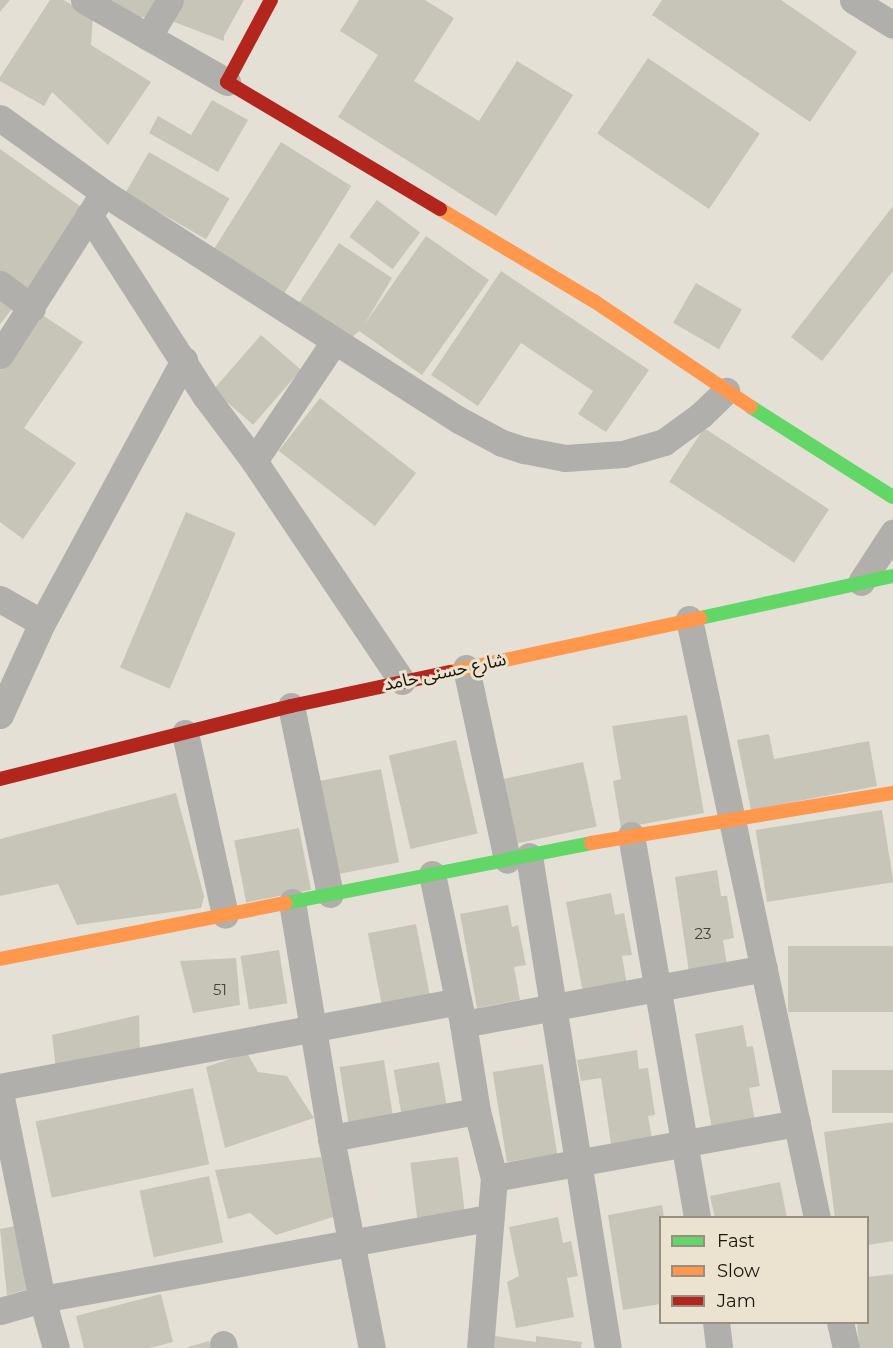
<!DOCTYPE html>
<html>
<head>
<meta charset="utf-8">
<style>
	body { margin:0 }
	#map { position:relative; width:893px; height:1348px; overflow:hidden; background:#e5e0d5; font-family:Montserrat,"Noto Sans Arabic",sans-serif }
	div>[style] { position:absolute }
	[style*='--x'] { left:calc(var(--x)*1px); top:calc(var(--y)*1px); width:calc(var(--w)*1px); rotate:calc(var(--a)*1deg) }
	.building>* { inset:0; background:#c7c5b8; transform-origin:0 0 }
	.street>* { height:27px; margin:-13.5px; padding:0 13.5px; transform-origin:13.5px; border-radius:13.5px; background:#b1afab }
	.fast>* { height:14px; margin:-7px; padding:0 7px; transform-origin:7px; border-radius:7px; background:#63d668 }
	.slow>* { height:14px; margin:-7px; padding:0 7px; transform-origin:7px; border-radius:7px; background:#ff974d }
	.jam>* { height:14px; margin:-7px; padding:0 7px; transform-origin:7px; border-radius:7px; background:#b3261e }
	span { translate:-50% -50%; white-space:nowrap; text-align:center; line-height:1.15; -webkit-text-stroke:6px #ebe2cf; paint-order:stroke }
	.number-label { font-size:15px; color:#444138 }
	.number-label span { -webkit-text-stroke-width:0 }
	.street-label { font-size:18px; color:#18150e }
	.legend { position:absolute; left:659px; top:1216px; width:210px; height:108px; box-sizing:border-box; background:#ebe2cf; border:2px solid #979082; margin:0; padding:8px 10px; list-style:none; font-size:18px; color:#18150e }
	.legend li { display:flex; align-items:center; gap:12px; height:30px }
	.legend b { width:30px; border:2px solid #979082 }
</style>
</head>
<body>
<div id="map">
	<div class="building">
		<div style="clip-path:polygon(0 0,10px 0,0 12px)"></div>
		<div style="clip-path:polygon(50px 0,63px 0,93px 16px,91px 45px,151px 82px,108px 145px,52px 92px,44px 106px,0 81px,0 77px)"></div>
		<div style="clip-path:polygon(101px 0,162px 0,154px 16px,133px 18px)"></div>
		<div style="clip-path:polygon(181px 0,244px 0,224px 36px,224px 41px,169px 20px)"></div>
		<div style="clip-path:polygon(359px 0,425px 0,454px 18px,414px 81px,479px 121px,517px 61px,573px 95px,496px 216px,338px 117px,378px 55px,340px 31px)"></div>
		<div style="clip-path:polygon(662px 0,781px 0,857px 52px,810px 122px,652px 15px)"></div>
		<div style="left:648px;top:58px;width:135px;height:91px;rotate:34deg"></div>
		<div style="clip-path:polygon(212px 100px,248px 120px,218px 172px,149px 133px,158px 116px,191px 135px)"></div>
		<div style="left:281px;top:142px;width:83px;height:126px;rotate:32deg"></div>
		<div style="clip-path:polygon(0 149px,87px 211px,28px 293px,0 274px)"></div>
		<div style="left:149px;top:152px;width:93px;height:47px;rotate:30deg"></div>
		<div style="left:377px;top:200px;width:54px;height:46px;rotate:37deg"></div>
		<div style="clip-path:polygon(893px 206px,893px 271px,822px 361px,791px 337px)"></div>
		<div style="clip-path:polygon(426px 236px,489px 280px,422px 375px,359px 331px,351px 338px,299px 303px,339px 243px,392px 278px,364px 325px)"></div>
		<div style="clip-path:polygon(501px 271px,649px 370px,606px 432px,578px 414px,593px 391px,521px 343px,478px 406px,431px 375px)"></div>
		<div style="left:696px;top:283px;width:53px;height:46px;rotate:30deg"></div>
		<div style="clip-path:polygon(0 290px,17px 303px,0 324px)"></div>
		<div style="clip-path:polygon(38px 312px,83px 342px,24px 428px,76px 463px,23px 539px,0 522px,0 370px)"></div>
		<div style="left:261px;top:335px;width:53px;height:73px;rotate:41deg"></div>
		<div style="left:320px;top:398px;width:122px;height:67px;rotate:38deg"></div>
		<div style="left:704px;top:428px;width:149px;height:64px;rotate:33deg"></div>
		<div style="left:186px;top:512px;width:54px;height:169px;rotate:23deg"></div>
		<div style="clip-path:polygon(687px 715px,704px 813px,621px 828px,613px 781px,621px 779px,612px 726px)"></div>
		<div style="clip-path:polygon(769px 734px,774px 759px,869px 741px,877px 786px,751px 810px,737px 740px)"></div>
		<div style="left:456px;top:740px;width:96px;height:69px;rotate:77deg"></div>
		<div style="left:583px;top:762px;width:66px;height:84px;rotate:78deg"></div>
		<div style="left:381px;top:769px;width:95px;height:68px;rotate:79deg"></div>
		<div style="clip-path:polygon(176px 793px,204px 896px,201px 908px,77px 925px,58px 884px,0 896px,0 839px)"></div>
		<div style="left:882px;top:810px;width:73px;height:128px;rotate:81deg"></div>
		<div style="left:299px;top:828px;width:63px;height:66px;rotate:79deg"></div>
		<div style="clip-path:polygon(717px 870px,721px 896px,727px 896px,734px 938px,723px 940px,727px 965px,689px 972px,675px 877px)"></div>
		<div style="clip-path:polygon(611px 893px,615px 915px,624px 913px,632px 955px,622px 956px,627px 985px,583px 993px,566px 902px)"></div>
		<div style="clip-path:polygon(508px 905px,512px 927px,518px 925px,526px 965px,514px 967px,520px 1000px,477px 1008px,460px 914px)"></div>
		<div style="left:416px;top:924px;width:71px;height:49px;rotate:79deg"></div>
		<div style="left:893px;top:946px;width:66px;height:105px;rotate:90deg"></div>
		<div style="left:279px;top:950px;width:54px;height:39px;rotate:81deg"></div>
		<div style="clip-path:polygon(236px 958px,240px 1005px,193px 1013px,180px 961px)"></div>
		<div style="clip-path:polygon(139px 1015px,140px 1053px,56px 1069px,52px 1035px)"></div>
		<div style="clip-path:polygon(743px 1025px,747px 1047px,753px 1046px,760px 1086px,749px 1088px,755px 1121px,712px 1129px,695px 1034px)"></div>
		<div style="clip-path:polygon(637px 1050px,639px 1069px,648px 1068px,655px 1115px,648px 1116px,652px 1138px,611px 1144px,601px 1078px,581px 1081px,577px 1060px)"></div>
		<div style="clip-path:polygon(247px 1053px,258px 1072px,287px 1076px,314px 1118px,225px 1148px,206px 1067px)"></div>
		<div style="left:384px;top:1060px;width:56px;height:45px;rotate:81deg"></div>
		<div style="left:439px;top:1062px;width:48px;height:46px;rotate:80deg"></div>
		<div style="left:543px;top:1064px;width:91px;height:51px;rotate:81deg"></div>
		<div style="left:893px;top:1070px;width:43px;height:61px;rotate:90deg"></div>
		<div style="left:193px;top:1088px;width:78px;height:161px;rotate:78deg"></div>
		<div style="clip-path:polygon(893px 1122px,893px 1241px,868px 1245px,868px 1218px,835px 1218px,824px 1132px)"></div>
		<div style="clip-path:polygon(321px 1157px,333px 1217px,276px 1235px,250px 1213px,228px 1219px,215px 1170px)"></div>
		<div style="left:458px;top:1157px;width:60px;height:48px;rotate:83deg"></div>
		<div style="left:209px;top:1176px;width:68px;height:71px;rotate:78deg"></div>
		<div style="clip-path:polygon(780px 1182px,787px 1218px,715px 1218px,710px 1196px)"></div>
		<div style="clip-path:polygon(662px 1205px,664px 1218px,660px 1218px,660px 1304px,623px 1310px,608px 1215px)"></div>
		<div style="clip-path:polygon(558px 1217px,563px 1243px,571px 1241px,578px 1276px,567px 1278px,574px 1317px,516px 1328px,507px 1282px,519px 1276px,509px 1227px)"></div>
		<div style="clip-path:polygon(20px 1225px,32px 1288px,7px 1295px,0 1229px)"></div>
		<div style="clip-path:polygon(893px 1274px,893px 1348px,859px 1348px,857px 1322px,868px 1322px,868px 1277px)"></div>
		<div style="clip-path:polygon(161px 1294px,173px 1342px,150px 1348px,84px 1348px,76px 1316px)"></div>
		<div style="clip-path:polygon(495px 1336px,536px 1342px,536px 1336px,582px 1342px,581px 1348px,493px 1348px)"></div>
		<div style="clip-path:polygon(209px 1341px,211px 1348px,188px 1348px,188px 1347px)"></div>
	</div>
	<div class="street">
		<div style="--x:84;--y:0;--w:165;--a:29.8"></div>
		<div style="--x:853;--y:0;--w:47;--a:32"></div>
		<div style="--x:148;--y:37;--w:43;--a:-59.3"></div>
		<div style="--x:0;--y:118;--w:128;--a:35.8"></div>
		<div style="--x:104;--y:193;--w:421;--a:32.6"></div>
		<div style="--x:459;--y:420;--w:49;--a:28.1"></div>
		<div style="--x:502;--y:443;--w:23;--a:18"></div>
		<div style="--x:524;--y:450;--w:42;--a:11"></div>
		<div style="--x:565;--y:458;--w:58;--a:-3.9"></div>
		<div style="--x:623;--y:454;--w:43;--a:-16.3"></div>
		<div style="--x:664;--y:442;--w:46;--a:-36.1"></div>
		<div style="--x:701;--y:415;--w:35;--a:-44"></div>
		<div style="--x:89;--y:215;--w:216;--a:57.3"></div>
		<div style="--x:206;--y:397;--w:80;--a:53.1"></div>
		<div style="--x:254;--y:461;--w:265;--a:56.1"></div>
		<div style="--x:0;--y:284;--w:40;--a:37"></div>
		<div style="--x:0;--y:355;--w:182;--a:-57.4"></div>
		<div style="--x:254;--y:461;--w:143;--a:-56.1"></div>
		<div style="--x:861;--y:582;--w:59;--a:-56.9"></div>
		<div style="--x:0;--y:599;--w:48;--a:29.7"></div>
		<div style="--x:689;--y:619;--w:613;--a:77.94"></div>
		<div style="--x:466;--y:668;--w:196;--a:77.9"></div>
		<div style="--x:291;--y:706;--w:192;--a:78.3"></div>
		<div style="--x:0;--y:715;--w:101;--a:-65.5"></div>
		<div style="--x:42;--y:623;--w:299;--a:-61.6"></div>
		<div style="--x:185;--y:733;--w:186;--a:77.6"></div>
		<div style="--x:631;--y:835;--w:389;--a:80.2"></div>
		<div style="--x:529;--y:856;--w:498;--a:80.9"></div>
		<div style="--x:432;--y:874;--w:153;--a:78.3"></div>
		<div style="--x:463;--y:1024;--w:88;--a:80.9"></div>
		<div style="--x:477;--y:1111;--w:69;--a:75.8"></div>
		<div style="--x:494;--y:1178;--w:171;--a:94.7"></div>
		<div style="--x:292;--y:902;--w:239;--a:80.6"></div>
		<div style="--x:331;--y:1138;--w:214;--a:79"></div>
		<div style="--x:463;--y:1024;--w:306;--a:-10.5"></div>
		<div style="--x:0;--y:1087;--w:466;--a:-10.6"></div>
		<div style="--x:0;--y:1093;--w:210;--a:78.5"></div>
		<div style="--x:42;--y:1299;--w:51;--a:74.1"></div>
		<div style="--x:331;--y:1138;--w:148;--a:-10.5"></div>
		<div style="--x:494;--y:1178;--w:308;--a:-10.3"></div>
		<div style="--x:0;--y:1311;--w:44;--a:-15.9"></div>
		<div style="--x:42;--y:1299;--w:456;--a:-10.3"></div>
		<div style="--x:716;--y:1322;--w:26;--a:83"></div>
		<div style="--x:840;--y:1322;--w:27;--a:77"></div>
		<div style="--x:223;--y:1344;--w:4;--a:76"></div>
	</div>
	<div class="fast">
		<div style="--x:751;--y:407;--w:168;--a:32.4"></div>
		<div style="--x:700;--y:618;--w:198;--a:-12.3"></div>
		<div style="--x:286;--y:903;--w:311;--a:-11.1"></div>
	</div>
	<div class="slow">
		<div style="--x:440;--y:209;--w:179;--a:30.9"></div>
		<div style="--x:594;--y:301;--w:189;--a:34"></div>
		<div style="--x:449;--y:672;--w:257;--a:-12.1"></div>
		<div style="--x:591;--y:843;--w:306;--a:-9.4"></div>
		<div style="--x:0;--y:959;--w:291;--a:-11.1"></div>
	</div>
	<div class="jam">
		<div style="--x:271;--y:0;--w:93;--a:118.2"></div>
		<div style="--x:227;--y:82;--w:248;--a:30.8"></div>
		<div style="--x:0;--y:779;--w:300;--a:-14.1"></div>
		<div style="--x:291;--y:706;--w:162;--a:-12.1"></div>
	</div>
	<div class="number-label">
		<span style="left:703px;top:934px">23</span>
		<span style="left:220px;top:990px">51</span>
	</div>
	<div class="street-label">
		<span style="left:445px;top:672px;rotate:-12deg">شارع حسنى حامد</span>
	</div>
	<ul class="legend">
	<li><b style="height:8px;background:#63d668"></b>Fast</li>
	<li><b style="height:8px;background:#ff974d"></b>Slow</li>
	<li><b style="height:8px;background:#b3261e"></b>Jam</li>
	</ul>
</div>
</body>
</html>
